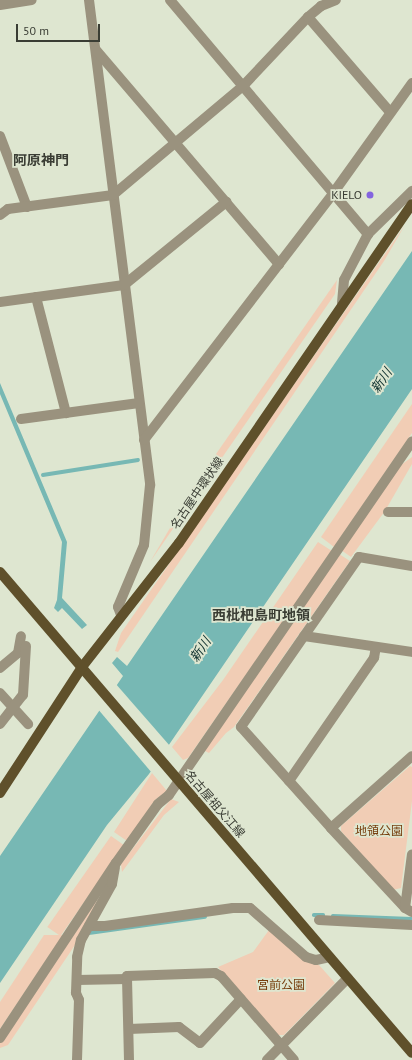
<!DOCTYPE html>
<html>
<head>
<meta charset="utf-8">
<style>
	body { margin:0 }
	#map { position:relative; width:412px; height:1060px; overflow:hidden; background:#dee6d0; font-family:"PT Sans","Noto Sans JP",sans-serif }
	div>[style] { position:absolute }
	[style*='--x'] { left:calc(var(--x)*1px); top:calc(var(--y)*1px); width:calc(var(--w)*1px); rotate:calc(var(--a)*1deg) }
	.green>* { inset:0; background:#f1cdb5; transform-origin:0 0 }
	.water>* { inset:0; background:#77b8b4 }
	.pier>* { inset:0; background:#dee6d0 }
	.stream>* { height:3.5px; margin:-1.75px; padding:0 1.75px; transform-origin:1.75px; border-radius:1.75px; background:#77b8b4 }
	.minor>* { height:10px; margin:-5px; padding:0 5px; transform-origin:5px; border-radius:5px; background:#9a927e }
	.major>* { height:10px; margin:-5px; padding:0 5px; transform-origin:5px; border-radius:5px; background:#5f502b }
	.dots>* { width:11px; height:11px; translate:-50% -50%; box-sizing:border-box; border:2px solid #dee6d0; border-radius:50% }
	span { translate:-50% -50%; white-space:nowrap; text-align:center; line-height:1.15; -webkit-text-stroke:3.5px #dee6d0; paint-order:stroke }
	.poi-label { font-size:12px; color:#3a3d34 }
	.right { translate:-100% -50%; text-align:right }
	.street-label { font-size:12px; color:#3a3d34 }
	.park-label { font-size:12px; color:#773f0e }
	.water-label { font-size:13px; color:#0e302e; font-style:italic }
	.quarter-label { font-size:14px; color:#3a3d34; font-weight:700 }
	.scale { position:absolute; left:16px; top:24px; width:84px; height:18px; box-sizing:border-box; border:2px solid #3a3d34; border-top:0; padding-left:5px; font-size:12px; line-height:14px; white-space:nowrap; color:#3a3d34; -webkit-text-stroke:3px #dee6d0; paint-order:stroke }
</style>
</head>
<body>
<div id="map">
	<div class="green">
		<div style="clip-path:polygon(405px 225px,384px 261px,118px 652px,115px 651px,121px 633px)"></div>
		<div style="clip-path:polygon(337px 280px,335px 294px,150px 562px,200px 477px)"></div>
		<div style="clip-path:polygon(412px 404px,412px 433px,334px 547px,321px 537px)"></div>
		<div style="clip-path:polygon(412px 457px,412px 464px,385px 511px,351px 557px,341px 550px,401px 465px)"></div>
		<div style="clip-path:polygon(318px 542px,332px 551px,188px 758px,183px 760px,172px 747px,223px 680px)"></div>
		<div style="clip-path:polygon(339px 554px,350px 561px,234px 727px,226px 733px,209px 753px,203px 750px)"></div>
		<div style="clip-path:polygon(410px 766px,412px 767px,412px 801px,401px 888px,393px 890px,341px 831px,341px 826px)"></div>
		<div style="clip-path:polygon(152px 773px,167px 791px,155px 800px,127px 841px,114px 832px)"></div>
		<div style="clip-path:polygon(171px 799px,179px 802px,164px 815px,122px 872px,121px 864px)"></div>
		<div style="left:111px;top:836px;width:16px;height:111px;rotate:35deg"></div>
		<div style="clip-path:polygon(104px 886px,79px 939px,8px 1045px,0 1048px,0 1043px,16px 1019px)"></div>
		<div style="clip-path:polygon(269px 930px,315px 964px,319px 965px,335px 983px,284px 1035px,277px 1035px,218px 967px,253px 952px)"></div>
		<div style="clip-path:polygon(44px 935px,63px 935px,0 1029px,0 1002px)"></div>
	</div>
	<div class="water">
		<div style="clip-path:polygon(412px 251px,412px 389px,149px 774px,107px 825px,0 983px,0 856px,123px 676px,112px 663px,117px 657px,127px 666px)"></div>
		<div style="clip-path:polygon(0 383px,67px 542px,62px 598px,87px 625px,82px 629px,62px 608px,58px 612px,54px 608px,57px 600px,62px 542px,0 394px)"></div>
	</div>
	<div class="pier">
		<div style="clip-path:polygon(115px 683px,170px 746px,152px 773px,97px 708px)"></div>
	</div>
	<div class="stream">
		<div style="--x:43;--y:475;--w:96;--a:-9"></div>
		<div style="--x:314;--y:915;--w:9;--a:0"></div>
		<div style="--x:333;--y:916;--w:79;--a:2.2"></div>
		<div style="--x:89;--y:933;--w:117;--a:-7.9"></div>
	</div>
	<div class="minor">
		<div style="--x:89;--y:0;--w:489;--a:82.8"></div>
		<div style="--x:150;--y:485;--w:60;--a:95.7"></div>
		<div style="--x:144;--y:545;--w:67;--a:112.8"></div>
		<div style="--x:118;--y:607;--w:9;--a:69"></div>
		<div style="--x:170;--y:0;--w:307;--a:49.8"></div>
		<div style="--x:0;--y:5;--w:32;--a:-9"></div>
		<div style="--x:308;--y:17;--w:125;--a:49.2"></div>
		<div style="--x:96;--y:50;--w:282;--a:49.5"></div>
		<div style="--x:0;--y:136;--w:76;--a:69.2"></div>
		<div style="--x:0;--y:215;--w:10;--a:-37"></div>
		<div style="--x:8;--y:209;--w:106;--a:-7.6"></div>
		<div style="--x:113;--y:195;--w:170;--a:-40"></div>
		<div style="--x:243;--y:86;--w:95;--a:-46.7"></div>
		<div style="--x:308;--y:17;--w:17;--a:-40"></div>
		<div style="--x:321;--y:6;--w:16;--a:-22"></div>
		<div style="--x:36;--y:297;--w:120;--a:75.5"></div>
		<div style="--x:0;--y:302;--w:125;--a:-7.8"></div>
		<div style="--x:124;--y:285;--w:132;--a:-39.1"></div>
		<div style="--x:342;--y:303;--w:23;--a:-85"></div>
		<div style="--x:344;--y:280;--w:52;--a:-62.4"></div>
		<div style="--x:368;--y:234;--w:62;--a:-44.3"></div>
		<div style="--x:21;--y:419;--w:119;--a:-7.7"></div>
		<div style="--x:144;--y:440;--w:312;--a:-52.5"></div>
		<div style="--x:334;--y:192;--w:134;--a:-54.4"></div>
		<div style="--x:388;--y:512;--w:24;--a:0"></div>
		<div style="--x:412;--y:566;--w:54;--a:-170.4"></div>
		<div style="--x:359;--y:557;--w:207;--a:124.8"></div>
		<div style="--x:241;--y:727;--w:135;--a:48.3"></div>
		<div style="--x:331;--y:828;--w:109;--a:47.2"></div>
		<div style="--x:405;--y:908;--w:8;--a:30"></div>
		<div style="--x:304;--y:636;--w:109;--a:8.4"></div>
		<div style="--x:0;--y:668;--w:23;--a:-40"></div>
		<div style="--x:18;--y:653;--w:17;--a:-80"></div>
		<div style="--x:0;--y:693;--w:42;--a:47.9"></div>
		<div style="--x:0;--y:724;--w:37;--a:-52"></div>
		<div style="--x:23;--y:695;--w:49;--a:-86.5"></div>
		<div style="--x:289;--y:781;--w:150;--a:-55.4"></div>
		<div style="--x:374;--y:658;--w:11;--a:-80"></div>
		<div style="--x:331;--y:828;--w:108;--a:-41.6"></div>
		<div style="--x:405;--y:908;--w:54;--a:-82.6"></div>
		<div style="--x:319;--y:920;--w:93;--a:3.1"></div>
		<div style="--x:89;--y:926;--w:16;--a:0"></div>
		<div style="--x:105;--y:926;--w:129;--a:-8"></div>
		<div style="--x:233;--y:908;--w:17;--a:0"></div>
		<div style="--x:250;--y:908;--w:74;--a:41.2"></div>
		<div style="--x:306;--y:957;--w:10;--a:17"></div>
		<div style="--x:316;--y:960;--w:14;--a:-12"></div>
		<div style="--x:77;--y:980;--w:50;--a:-1.1"></div>
		<div style="--x:129;--y:1029;--w:50;--a:-2.3"></div>
		<div style="--x:179;--y:1027;--w:26;--a:37"></div>
		<div style="--x:200;--y:1043;--w:60;--a:-47"></div>
		<div style="--x:0;--y:1038;--w:210;--a:-56.5"></div>
		<div style="--x:116;--y:863;--w:72;--a:-54.6"></div>
		<div style="--x:158;--y:804;--w:14;--a:-39"></div>
		<div style="--x:169;--y:795;--w:429;--a:-55.5"></div>
		<div style="--x:77;--y:1060;--w:60;--a:-88.1"></div>
		<div style="--x:79;--y:1000;--w:8;--a:-113"></div>
		<div style="--x:76;--y:993;--w:36;--a:-88"></div>
		<div style="--x:77;--y:957;--w:17;--a:-77"></div>
		<div style="--x:81;--y:940;--w:64;--a:-61"></div>
		<div style="--x:112;--y:884;--w:17;--a:-80"></div>
		<div style="--x:129;--y:1060;--w:84;--a:-91.4"></div>
		<div style="--x:127;--y:976;--w:88;--a:-2"></div>
		<div style="--x:215;--y:973;--w:7;--a:27"></div>
		<div style="--x:221;--y:976;--w:111;--a:49"></div>
		<div style="--x:267;--y:1060;--w:115;--a:-45.4"></div>
	</div>
	<div class="major">
		<div style="--x:0;--y:572;--w:633;--a:49.42"></div>
		<div style="--x:0;--y:793;--w:150;--a:-56.9"></div>
		<div style="--x:82;--y:667;--w:157;--a:-52"></div>
		<div style="--x:179;--y:543;--w:411;--a:-55.5"></div>
	</div>
	<div class="dots">
		<div style="left:370px;top:195px;background:#8464df"></div>
	</div>
	<div class="poi-label">
		<span class="right" style="left:362px;top:195px">KIELO</span>
	</div>
	<div class="street-label">
		<span style="left:197px;top:493px;rotate:-56deg">名古屋中環状線</span>
		<span style="left:215px;top:804px;rotate:49deg">名古屋祖父江線</span>
	</div>
	<div class="park-label">
		<span style="left:379px;top:831px">地領公園</span>
		<span style="left:281px;top:985px">宮前公園</span>
	</div>
	<div class="water-label">
		<span style="left:382px;top:381px;rotate:-56deg">新川</span>
		<span style="left:201px;top:650px;rotate:-56deg">新川</span>
	</div>
	<div class="quarter-label">
		<span style="left:41px;top:160px">阿原神門</span>
		<span style="left:261px;top:615px">西枇杷島町地領</span>
	</div>
	<div class="scale">50 m</div>
</div>
</body>
</html>
